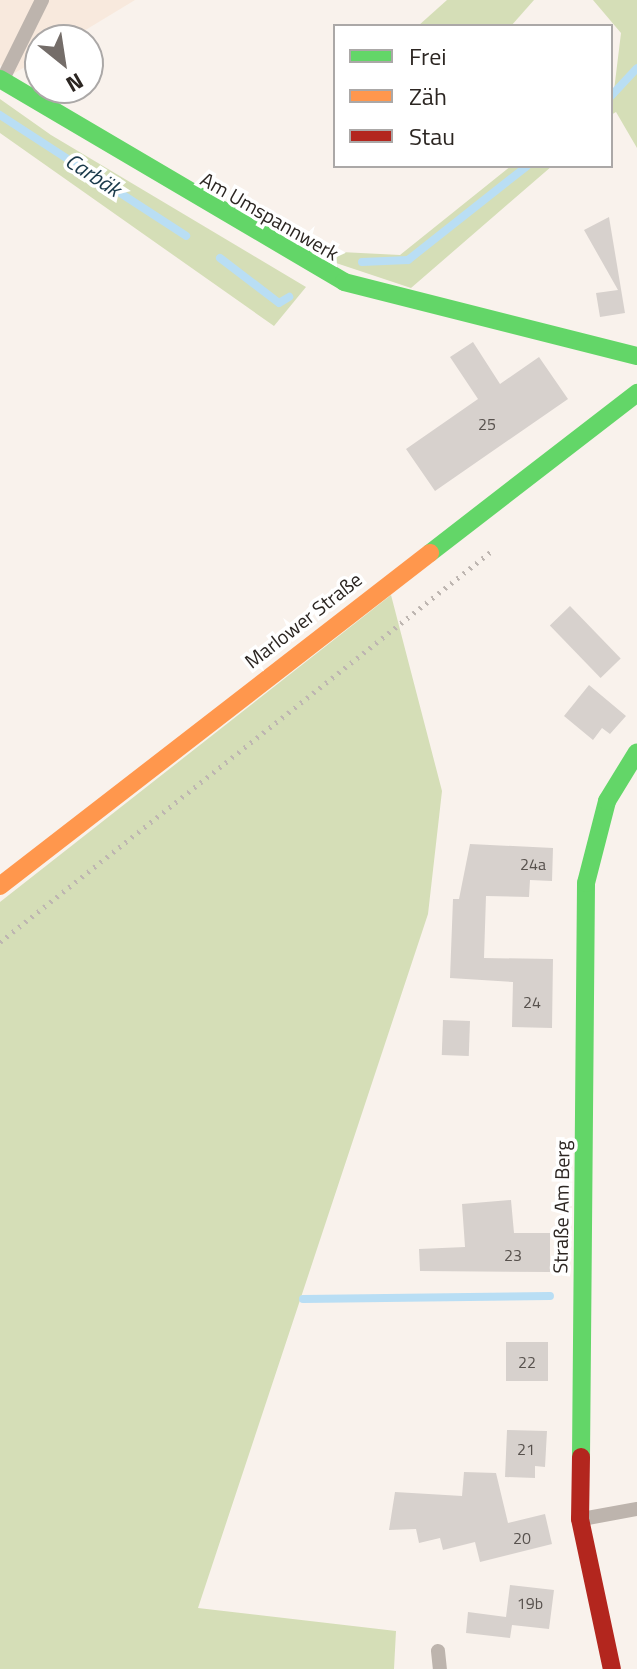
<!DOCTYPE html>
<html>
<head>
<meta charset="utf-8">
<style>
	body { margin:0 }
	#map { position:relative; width:637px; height:1669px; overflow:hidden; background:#f9f2ec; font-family:"Titillium Web",sans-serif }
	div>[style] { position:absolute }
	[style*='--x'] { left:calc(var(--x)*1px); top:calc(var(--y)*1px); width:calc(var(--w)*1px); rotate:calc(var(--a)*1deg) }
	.built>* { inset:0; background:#f8e9dd }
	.green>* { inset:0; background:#d5deb7 }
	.stream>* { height:8px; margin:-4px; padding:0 4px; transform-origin:4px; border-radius:4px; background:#b9def4 }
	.building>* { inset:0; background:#d7d1cd; transform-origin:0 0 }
	.path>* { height:5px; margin-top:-2.5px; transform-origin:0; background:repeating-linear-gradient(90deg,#beb6b1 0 2px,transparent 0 8px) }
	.lane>* { height:14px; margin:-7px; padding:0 7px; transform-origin:7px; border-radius:7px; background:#bdb4ad }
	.fast>* { height:18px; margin:-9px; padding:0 9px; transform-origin:9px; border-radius:9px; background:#63d668 }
	.slow>* { height:18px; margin:-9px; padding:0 9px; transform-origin:9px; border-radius:9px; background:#ff974d }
	.jam>* { height:18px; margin:-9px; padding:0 9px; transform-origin:9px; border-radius:9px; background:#b3261e }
	span { translate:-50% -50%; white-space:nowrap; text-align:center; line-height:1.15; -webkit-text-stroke:7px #fff; paint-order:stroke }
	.number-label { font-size:16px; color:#57514d }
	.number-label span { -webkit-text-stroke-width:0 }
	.street-label { font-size:20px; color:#2c2622 }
	.water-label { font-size:22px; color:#19394a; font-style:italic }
	.legend { position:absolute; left:333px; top:24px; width:280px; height:144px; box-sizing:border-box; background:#fff; border:2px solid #aba8a7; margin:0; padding:10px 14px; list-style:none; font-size:24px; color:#2c2622 }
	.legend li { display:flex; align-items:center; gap:16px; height:40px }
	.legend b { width:40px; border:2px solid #aba8a7 }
	.north { position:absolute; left:24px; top:24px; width:80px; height:80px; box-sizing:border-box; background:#fff; border:2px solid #aba8a7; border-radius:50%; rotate:150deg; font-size:22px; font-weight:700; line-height:32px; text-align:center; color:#2c2622 }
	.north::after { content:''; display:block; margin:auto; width:28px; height:36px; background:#746d69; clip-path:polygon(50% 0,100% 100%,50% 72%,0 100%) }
</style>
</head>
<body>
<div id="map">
	<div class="built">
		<div style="clip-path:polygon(0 0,135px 0,69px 40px,40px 40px,40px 58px,13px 74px,0 65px)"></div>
	</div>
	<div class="green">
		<div style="clip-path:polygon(447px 0,534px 0,511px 26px,418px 26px)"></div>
		<div style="clip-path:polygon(593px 0,637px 0,637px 148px,616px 112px,611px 115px,621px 33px)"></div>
		<div style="clip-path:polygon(0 99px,51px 135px,306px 287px,274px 326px,0 133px)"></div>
		<div style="clip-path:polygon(511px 166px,552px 166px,411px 288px,333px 262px,341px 252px,400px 255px)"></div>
		<div style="clip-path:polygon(391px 595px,442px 791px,428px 914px,198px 1608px,396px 1631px,394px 1669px,0 1669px,0 902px)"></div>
	</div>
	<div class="stream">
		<div style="--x:611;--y:96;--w:38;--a:-47"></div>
		<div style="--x:0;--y:115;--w:222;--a:33"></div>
		<div style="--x:220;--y:258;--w:74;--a:37.3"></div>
		<div style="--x:279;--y:303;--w:12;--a:-31"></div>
		<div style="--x:362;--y:262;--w:46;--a:-2.5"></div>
		<div style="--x:408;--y:260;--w:152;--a:-38.3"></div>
		<div style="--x:303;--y:1299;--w:247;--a:-0.7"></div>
	</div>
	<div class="building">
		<div style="clip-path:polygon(609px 217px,625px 313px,600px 317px,596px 293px,618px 290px,584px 230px)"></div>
		<div style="clip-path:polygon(473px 342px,500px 384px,539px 357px,568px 399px,435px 491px,406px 449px,478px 399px,450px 357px)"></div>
		<div style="left:570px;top:606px;width:73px;height:28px;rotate:46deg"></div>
		<div style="clip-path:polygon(589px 685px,626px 716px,610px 734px,602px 728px,593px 740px,564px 716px)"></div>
		<div style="clip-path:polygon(470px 844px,553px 848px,552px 881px,530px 880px,529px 897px,486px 896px,484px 958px,553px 959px,552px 1028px,512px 1027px,513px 982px,450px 978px,453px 899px,459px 899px)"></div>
		<div style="left:443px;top:1020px;width:27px;height:35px;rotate:2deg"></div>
		<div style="clip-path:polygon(511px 1200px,514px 1233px,550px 1233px,550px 1272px,420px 1271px,419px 1249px,465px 1247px,462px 1204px)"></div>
		<div style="left:548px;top:1342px;width:39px;height:42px;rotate:90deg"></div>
		<div style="clip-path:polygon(507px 1430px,547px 1431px,545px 1467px,535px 1466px,535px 1478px,505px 1477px)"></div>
		<div style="clip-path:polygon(464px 1472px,496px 1473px,508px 1523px,545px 1514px,552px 1544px,480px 1562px,475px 1542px,443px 1550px,440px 1538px,419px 1543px,416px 1529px,389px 1530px,395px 1492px,462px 1496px)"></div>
		<div style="clip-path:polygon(510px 1585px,554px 1590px,549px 1629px,512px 1625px,510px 1638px,466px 1633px,468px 1612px,506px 1617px)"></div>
	</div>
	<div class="path">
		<div style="--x:0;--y:942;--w:631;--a:-38.5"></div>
	</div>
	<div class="lane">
		<div style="--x:4;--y:77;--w:86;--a:-63.7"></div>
		<div style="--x:582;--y:1519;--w:56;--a:-10.3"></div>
		<div style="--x:438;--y:1651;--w:18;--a:84"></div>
	</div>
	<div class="fast">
		<div style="--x:0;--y:79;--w:399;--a:30.5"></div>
		<div style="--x:344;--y:282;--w:302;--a:14.2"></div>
		<div style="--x:430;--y:553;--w:262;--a:-37.7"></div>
		<div style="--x:581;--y:1457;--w:574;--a:-89.5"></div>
		<div style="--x:586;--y:883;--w:85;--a:-75.6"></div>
		<div style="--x:607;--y:801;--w:57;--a:-58.5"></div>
	</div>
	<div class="slow">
		<div style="--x:0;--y:886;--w:544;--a:-37.75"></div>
	</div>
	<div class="jam">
		<div style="--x:581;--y:1457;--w:62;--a:90.9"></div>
		<div style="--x:580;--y:1519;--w:153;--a:78"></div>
	</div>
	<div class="number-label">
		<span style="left:487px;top:424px">25</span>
		<span style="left:533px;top:864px">24a</span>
		<span style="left:532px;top:1002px">24</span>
		<span style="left:513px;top:1255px">23</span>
		<span style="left:527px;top:1362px">22</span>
		<span style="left:526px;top:1449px">21</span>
		<span style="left:522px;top:1538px">20</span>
		<span style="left:530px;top:1603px">19b</span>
	</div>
	<div class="street-label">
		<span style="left:270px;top:216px;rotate:30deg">Am Umspannwerk</span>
		<span style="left:303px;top:620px;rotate:-38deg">Marlower Straße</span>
		<span style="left:561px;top:1207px;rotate:-89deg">Straße Am Berg</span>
	</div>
	<div class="water-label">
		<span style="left:93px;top:175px;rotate:33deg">Carbäk</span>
	</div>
	<ul class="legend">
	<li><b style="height:10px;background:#63d668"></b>Frei</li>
	<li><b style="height:10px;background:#ff974d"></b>Zäh</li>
	<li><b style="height:10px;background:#b3261e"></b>Stau</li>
	</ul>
	<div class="north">N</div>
</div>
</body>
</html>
